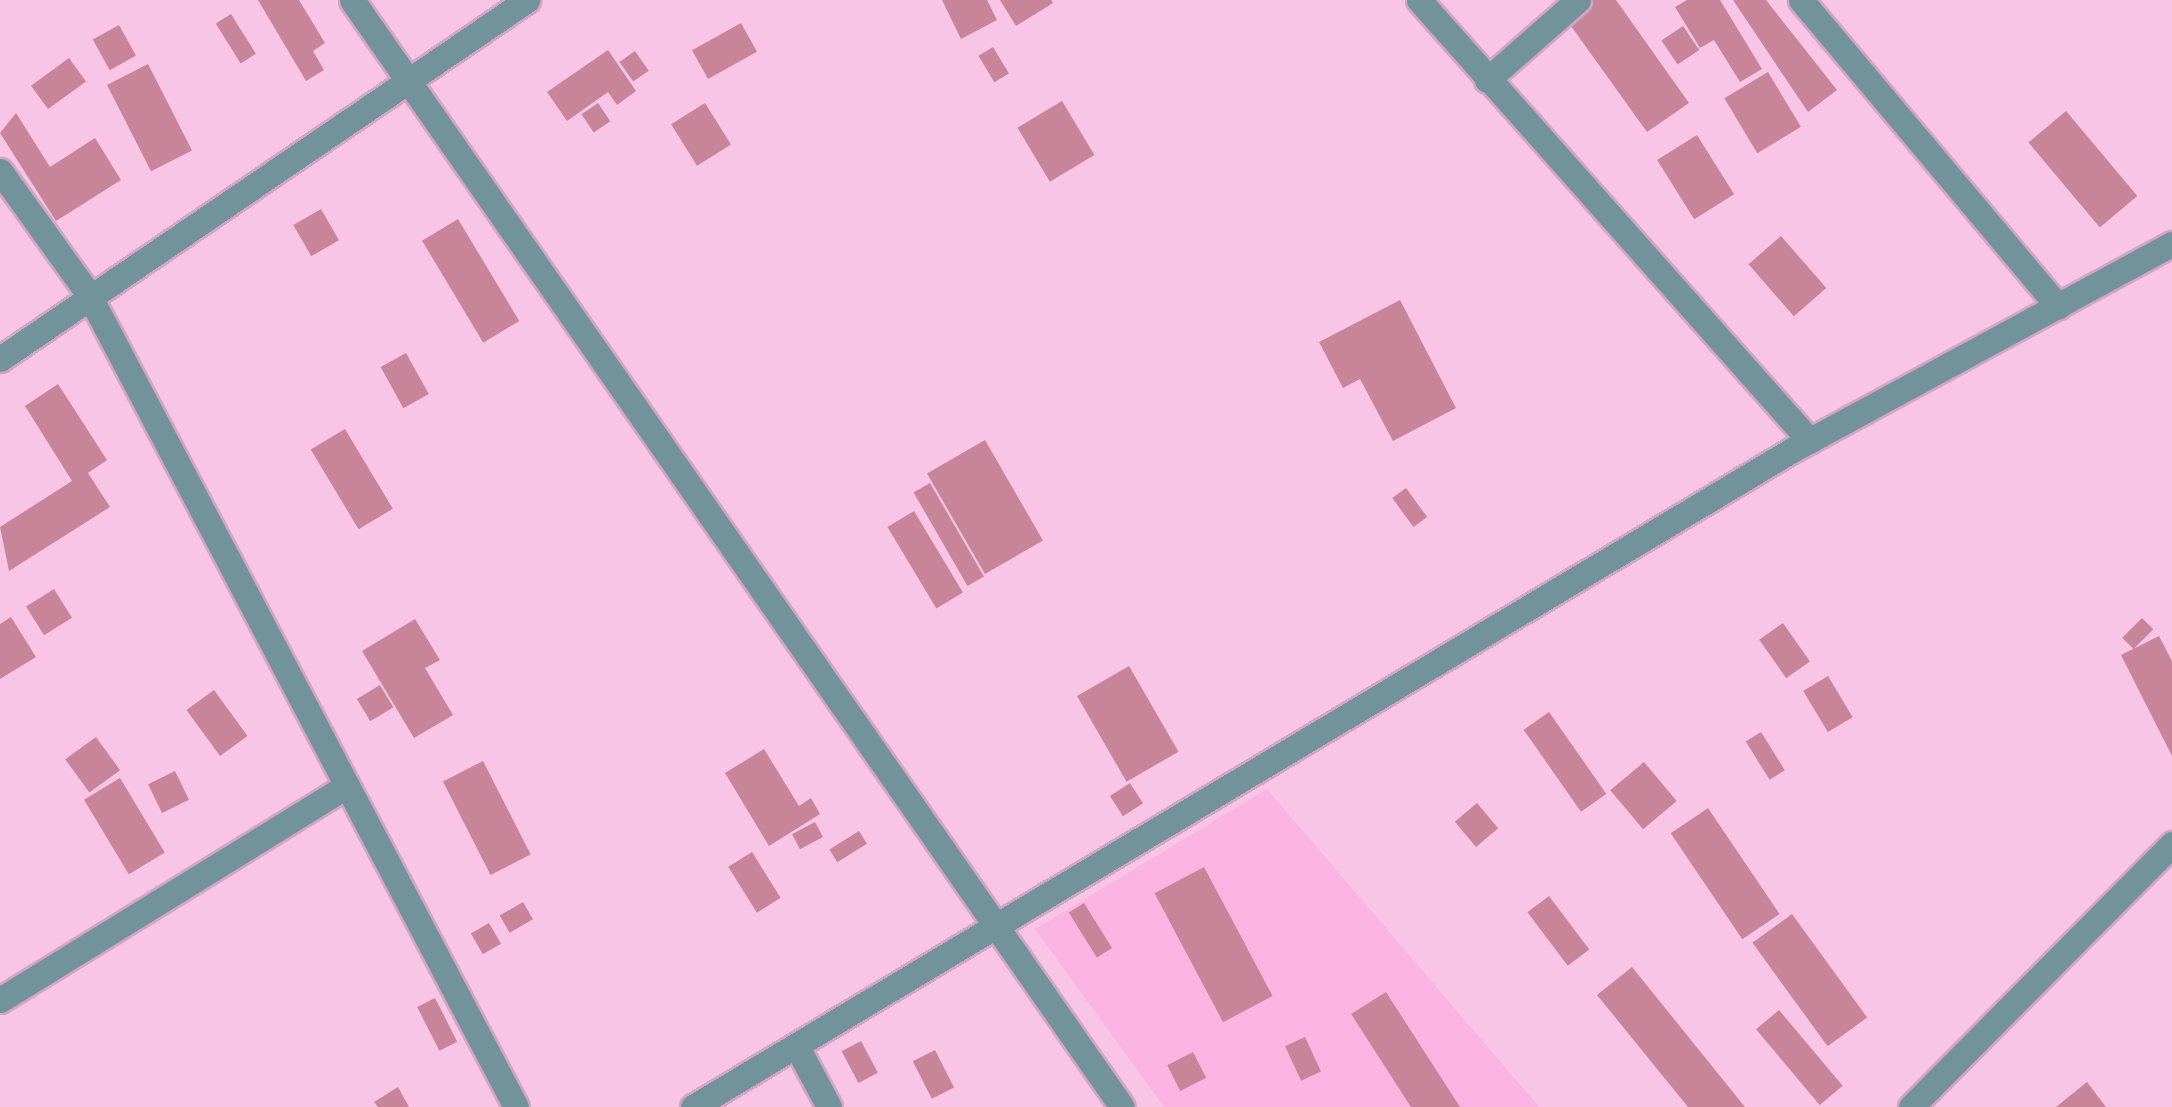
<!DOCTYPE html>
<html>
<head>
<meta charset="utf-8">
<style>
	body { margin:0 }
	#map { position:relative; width:2172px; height:1107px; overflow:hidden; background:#f8c5e6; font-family:Rubik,sans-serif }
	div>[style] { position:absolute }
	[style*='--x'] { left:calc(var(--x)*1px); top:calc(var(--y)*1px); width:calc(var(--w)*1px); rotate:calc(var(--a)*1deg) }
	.built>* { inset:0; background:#fbb4e2 }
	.building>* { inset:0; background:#c88599; transform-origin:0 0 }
	.roads { filter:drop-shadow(2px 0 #d3a5c3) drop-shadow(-2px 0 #d3a5c3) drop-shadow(0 2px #d3a5c3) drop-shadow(0 -2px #d3a5c3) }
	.minor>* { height:25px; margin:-12.5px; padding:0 12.5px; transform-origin:12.5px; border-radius:12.5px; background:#72929c }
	span { translate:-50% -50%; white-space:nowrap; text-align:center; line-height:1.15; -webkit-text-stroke:10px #fed7f0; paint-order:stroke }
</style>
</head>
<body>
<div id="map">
	<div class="built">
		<div style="clip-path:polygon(1267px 789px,1539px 1107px,1164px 1107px,1035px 929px)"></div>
	</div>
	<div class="building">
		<div style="clip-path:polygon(258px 0,299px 0,325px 43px,313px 51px,324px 70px,306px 81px)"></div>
		<div style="clip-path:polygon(942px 0,987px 0,997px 20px,961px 39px)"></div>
		<div style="clip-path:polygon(1000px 0,1051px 0,1053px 3px,1016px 26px)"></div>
		<div style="clip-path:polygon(1593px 0,1616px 0,1689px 103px,1647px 132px,1566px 19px)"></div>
		<div style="clip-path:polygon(1687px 0,1720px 0,1762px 69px,1740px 82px,1714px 40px,1700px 48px,1675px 7px)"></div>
		<div style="clip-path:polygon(1733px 0,1766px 0,1837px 90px,1808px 112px)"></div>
		<div style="left:231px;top:14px;width:47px;height:18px;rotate:58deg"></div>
		<div style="left:741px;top:23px;width:33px;height:56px;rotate:61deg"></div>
		<div style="left:119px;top:25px;width:35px;height:30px;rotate:61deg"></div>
		<div style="left:1683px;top:26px;width:29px;height:26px;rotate:56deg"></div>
		<div style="left:993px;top:47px;width:31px;height:17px;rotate:59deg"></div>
		<div style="clip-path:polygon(608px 50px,636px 91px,617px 105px,608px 92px,567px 121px,547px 92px)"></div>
		<div style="left:635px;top:51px;width:24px;height:19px;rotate:55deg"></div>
		<div style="left:69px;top:58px;width:29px;height:47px;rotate:54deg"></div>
		<div style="left:148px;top:64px;width:97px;height:46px;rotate:63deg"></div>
		<div style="left:1768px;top:72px;width:64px;height:51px;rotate:59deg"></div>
		<div style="left:1062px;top:101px;width:63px;height:52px;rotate:59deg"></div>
		<div style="left:598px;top:103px;width:22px;height:20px;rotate:56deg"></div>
		<div style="left:705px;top:103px;width:49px;height:40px;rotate:58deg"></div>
		<div style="left:2066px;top:111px;width:111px;height:49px;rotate:50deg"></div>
		<div style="clip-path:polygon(16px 113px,50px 167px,95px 138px,121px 180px,56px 221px,0 133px)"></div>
		<div style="left:1697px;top:135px;width:70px;height:47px;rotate:58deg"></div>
		<div style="left:321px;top:209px;width:36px;height:32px;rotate:60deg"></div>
		<div style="left:458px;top:219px;width:119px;height:42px;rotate:59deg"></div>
		<div style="left:1781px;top:236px;width:69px;height:43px;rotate:49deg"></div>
		<div style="clip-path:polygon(1400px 300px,1456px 408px,1393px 441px,1360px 379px,1343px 388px,1319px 342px)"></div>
		<div style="left:406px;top:353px;width:47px;height:29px;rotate:61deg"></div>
		<div style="clip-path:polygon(58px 384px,107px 460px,88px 473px,110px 507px,9px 571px,0 527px,72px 481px,25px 406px)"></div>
		<div style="left:345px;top:429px;width:93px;height:40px;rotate:59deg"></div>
		<div style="left:985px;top:440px;width:116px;height:67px;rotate:60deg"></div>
		<div style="left:930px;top:483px;width:108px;height:19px;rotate:60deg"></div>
		<div style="left:1406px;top:488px;width:36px;height:17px;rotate:54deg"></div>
		<div style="left:914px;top:511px;width:95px;height:31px;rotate:59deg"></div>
		<div style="left:54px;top:589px;width:34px;height:33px;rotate:58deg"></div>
		<div style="clip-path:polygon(11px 617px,36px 657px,0 679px,0 624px)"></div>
		<div style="left:2142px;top:618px;width:16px;height:28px;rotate:45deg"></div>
		<div style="clip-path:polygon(415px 619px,440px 660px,425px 668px,453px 715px,414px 738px,362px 651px)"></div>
		<div style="left:1783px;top:623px;width:47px;height:29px;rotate:55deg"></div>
		<div style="clip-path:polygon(2159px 636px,2172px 661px,2172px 756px,2121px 655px)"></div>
		<div style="left:1129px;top:666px;width:99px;height:60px;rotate:60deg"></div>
		<div style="left:1828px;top:676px;width:48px;height:29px;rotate:59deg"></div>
		<div style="left:380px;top:685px;width:26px;height:27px;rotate:59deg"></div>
		<div style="left:214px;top:690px;width:57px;height:34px;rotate:54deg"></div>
		<div style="left:1549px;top:712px;width:100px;height:31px;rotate:55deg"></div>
		<div style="left:1761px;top:732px;width:45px;height:18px;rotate:58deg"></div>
		<div style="left:96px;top:737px;width:41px;height:38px;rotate:54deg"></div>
		<div style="clip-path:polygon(764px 749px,799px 806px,811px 798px,820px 814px,769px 846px,725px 773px)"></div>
		<div style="left:483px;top:761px;width:105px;height:45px;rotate:63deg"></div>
		<div style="left:1644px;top:762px;width:51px;height:44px;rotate:50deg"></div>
		<div style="left:175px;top:771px;width:32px;height:30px;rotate:64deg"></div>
		<div style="left:120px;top:778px;width:87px;height:42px;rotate:59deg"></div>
		<div style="left:1130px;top:783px;width:24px;height:24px;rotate:57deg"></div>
		<div style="left:1477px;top:803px;width:33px;height:29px;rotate:50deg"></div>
		<div style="left:1708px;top:808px;width:128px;height:45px;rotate:56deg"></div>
		<div style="left:815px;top:822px;width:17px;height:26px;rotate:62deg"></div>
		<div style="left:859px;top:831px;width:15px;height:35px;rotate:58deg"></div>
		<div style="left:752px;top:852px;width:54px;height:28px;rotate:58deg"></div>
		<div style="left:1204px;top:867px;width:146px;height:56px;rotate:62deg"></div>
		<div style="left:1549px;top:896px;width:67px;height:27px;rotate:53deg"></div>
		<div style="left:523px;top:902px;width:20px;height:27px;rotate:60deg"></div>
		<div style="left:1084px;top:903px;width:53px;height:18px;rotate:58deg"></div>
		<div style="left:1792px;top:914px;width:128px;height:49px;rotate:54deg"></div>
		<div style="left:489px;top:923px;width:24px;height:21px;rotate:60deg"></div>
		<div style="clip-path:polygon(1632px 967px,1745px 1107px,1688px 1107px,1597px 995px)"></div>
		<div style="clip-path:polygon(1386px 992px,1460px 1107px,1411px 1107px,1351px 1014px)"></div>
		<div style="left:435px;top:998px;width:49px;height:20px;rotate:63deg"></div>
		<div style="left:1779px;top:1010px;width:99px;height:30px;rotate:50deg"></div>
		<div style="left:1305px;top:1037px;width:38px;height:22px;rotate:65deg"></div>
		<div style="left:861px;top:1041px;width:36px;height:22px;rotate:62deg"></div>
		<div style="left:935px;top:1050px;width:42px;height:25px;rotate:63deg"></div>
		<div style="left:1193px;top:1052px;width:29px;height:29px;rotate:63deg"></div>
		<div style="clip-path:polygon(2087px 1082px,2106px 1107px,2056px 1107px)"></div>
		<div style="clip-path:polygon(398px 1087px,409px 1107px,378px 1107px,374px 1102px)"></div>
	</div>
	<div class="roads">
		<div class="minor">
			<div style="--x:352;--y:0;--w:1348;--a:55.18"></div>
			<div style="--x:1419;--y:0;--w:589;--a:48.44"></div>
			<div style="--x:1801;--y:0;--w:400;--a:50"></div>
			<div style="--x:1487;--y:80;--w:121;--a:-41.3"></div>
			<div style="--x:0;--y:171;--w:153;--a:54.3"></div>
			<div style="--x:89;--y:295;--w:917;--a:62.26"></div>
			<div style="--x:0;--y:359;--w:638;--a:-34.26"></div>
			<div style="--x:0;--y:1000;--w:403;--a:-31.7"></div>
			<div style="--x:797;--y:1047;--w:68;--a:61.9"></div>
			<div style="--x:693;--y:1107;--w:1280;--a:-30.87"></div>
			<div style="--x:1792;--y:450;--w:432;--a:-28.5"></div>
			<div style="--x:1911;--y:1107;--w:371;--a:-45.2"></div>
		</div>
	</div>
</div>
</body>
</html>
